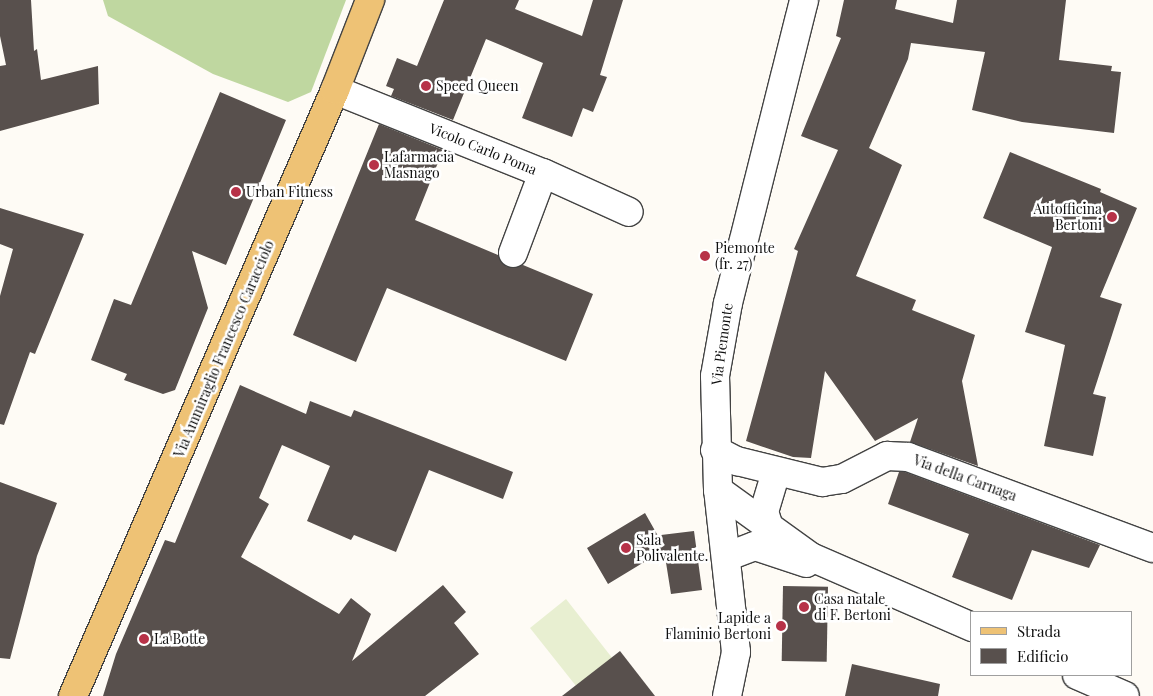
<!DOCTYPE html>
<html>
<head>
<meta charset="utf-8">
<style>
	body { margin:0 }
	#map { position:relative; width:1153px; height:696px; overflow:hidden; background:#fefbf5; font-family:"Playfair Display",serif }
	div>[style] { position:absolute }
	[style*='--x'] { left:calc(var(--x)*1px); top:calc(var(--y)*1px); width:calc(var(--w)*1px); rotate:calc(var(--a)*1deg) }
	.forest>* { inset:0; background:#bfd7a0 }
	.pitch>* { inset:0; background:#e8efd1 }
	.building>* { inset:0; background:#58504d; transform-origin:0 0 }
	.roads { filter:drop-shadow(1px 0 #434343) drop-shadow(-1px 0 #434343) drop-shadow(0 1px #434343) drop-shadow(0 -1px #434343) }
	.minor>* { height:28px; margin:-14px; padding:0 14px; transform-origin:14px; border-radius:14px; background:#fff }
	.major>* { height:28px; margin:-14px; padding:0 14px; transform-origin:14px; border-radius:14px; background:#eec275 }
	.dots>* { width:14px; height:14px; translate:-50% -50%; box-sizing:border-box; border:2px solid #fff; border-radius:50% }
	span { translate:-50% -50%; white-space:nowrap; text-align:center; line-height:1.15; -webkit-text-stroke:5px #fff; paint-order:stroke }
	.poi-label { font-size:14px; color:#101010 }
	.left { translate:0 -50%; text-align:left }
	.right { translate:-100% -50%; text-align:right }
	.street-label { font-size:14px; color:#101010 }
	.legend { position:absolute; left:970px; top:611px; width:162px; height:65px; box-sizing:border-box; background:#fff; border:1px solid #9f9f9f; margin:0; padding:6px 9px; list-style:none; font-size:15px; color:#101010 }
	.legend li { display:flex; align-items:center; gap:10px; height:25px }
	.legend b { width:25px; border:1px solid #9f9f9f }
</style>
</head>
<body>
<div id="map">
	<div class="forest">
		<div style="clip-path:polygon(103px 0,346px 0,311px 92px,288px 102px,213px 74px,108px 16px)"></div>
	</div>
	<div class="pitch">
		<div style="clip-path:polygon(566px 599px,642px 696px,584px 696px,530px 628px)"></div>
	</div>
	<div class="building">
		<div style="clip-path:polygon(0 0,31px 0,34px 51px,37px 49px,41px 80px,98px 66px,99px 104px,0 131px,0 66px,6px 65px,0 36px)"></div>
		<div style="clip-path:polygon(444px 0,519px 0,515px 9px,582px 36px,593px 0,623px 0,600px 75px,607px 77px,593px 112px,583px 108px,572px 137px,522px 118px,543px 63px,486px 39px,453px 120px,391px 96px,394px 89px,386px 86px,397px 58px,417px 66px)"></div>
		<div style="clip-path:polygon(844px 0,897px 0,895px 9px,953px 23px,957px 0,1066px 0,1059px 60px,1112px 66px,1111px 71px,1121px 72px,1114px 133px,1022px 122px,972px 110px,985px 52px,911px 43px,908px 59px,869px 148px,902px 165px,856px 276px,916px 300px,912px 310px,975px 335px,962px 381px,978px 466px,910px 442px,918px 418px,875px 441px,825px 371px,811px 458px,793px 457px,746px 441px,798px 251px,794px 249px,838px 150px,801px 136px,841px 38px,836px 36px)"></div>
		<div style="clip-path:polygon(220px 92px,286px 120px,226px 265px,192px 251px,208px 308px,175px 390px,163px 394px,124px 380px,127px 374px,91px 360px,114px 299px,131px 305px)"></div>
		<div style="clip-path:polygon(379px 124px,443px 150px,415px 220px,498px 255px,507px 267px,523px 265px,593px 294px,566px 361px,387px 288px,356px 362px,293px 335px)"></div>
		<div style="clip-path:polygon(1010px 152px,1101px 189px,1100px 192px,1137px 208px,1100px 297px,1122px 304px,1093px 394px,1106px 397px,1093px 456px,1044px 446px,1065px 345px,1025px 332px,1052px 247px,983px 218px)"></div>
		<div style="clip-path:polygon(0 208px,84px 234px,35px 354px,30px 352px,4px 425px,0 424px,0 296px,13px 249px,0 244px)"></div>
		<div style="clip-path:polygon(240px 385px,306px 414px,310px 401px,351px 417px,354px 410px,513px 472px,503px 499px,429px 470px,396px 552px,354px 535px,351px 540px,307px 521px,330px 466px,282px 445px,259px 498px,269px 504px,241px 557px,339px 614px,351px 598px,371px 614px,352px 661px,443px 585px,466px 612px,454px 623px,479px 654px,425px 696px,103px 696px,116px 654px,165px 540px,175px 543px)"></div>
		<div style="clip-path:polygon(899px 472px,905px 472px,1100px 545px,1089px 568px,1032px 550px,1012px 600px,952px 577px,969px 534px,888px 504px)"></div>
		<div style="clip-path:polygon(0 482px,57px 503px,37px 556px,10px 659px,0 658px)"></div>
		<div style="clip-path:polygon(645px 513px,662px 543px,661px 535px,694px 531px,702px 590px,671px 594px,664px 550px,608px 584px,587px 548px)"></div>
		<div style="left:783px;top:586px;width:45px;height:75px;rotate:1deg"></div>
		<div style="clip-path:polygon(620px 651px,655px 696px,562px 696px)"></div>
		<div style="clip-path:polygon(852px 664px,940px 684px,938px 696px,845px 696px)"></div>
	</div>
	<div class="roads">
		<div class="minor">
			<div style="--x:335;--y:90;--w:224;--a:21.8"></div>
			<div style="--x:543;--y:173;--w:94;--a:24.4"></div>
			<div style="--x:513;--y:253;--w:85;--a:-69.4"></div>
			<div style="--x:715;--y:450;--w:25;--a:27"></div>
			<div style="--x:737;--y:461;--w:88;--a:13.9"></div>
			<div style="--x:822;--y:482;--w:20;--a:-9"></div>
			<div style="--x:842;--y:479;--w:51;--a:-27.1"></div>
			<div style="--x:887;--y:456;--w:21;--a:3"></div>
			<div style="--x:908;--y:457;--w:261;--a:20.4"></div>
			<div style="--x:718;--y:490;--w:115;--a:35.8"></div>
			<div style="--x:811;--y:557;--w:176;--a:23.5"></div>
			<div style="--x:769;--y:527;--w:16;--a:-108"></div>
			<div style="--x:764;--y:512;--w:42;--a:-73.3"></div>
			<div style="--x:726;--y:557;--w:31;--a:-21"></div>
			<div style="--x:755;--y:546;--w:54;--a:18.4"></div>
			<div style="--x:1077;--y:675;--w:52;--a:23.6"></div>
			<div style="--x:727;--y:696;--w:45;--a:-78.4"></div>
			<div style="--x:736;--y:652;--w:163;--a:-96.3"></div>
			<div style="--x:718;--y:490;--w:114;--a:-91.5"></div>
			<div style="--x:715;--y:376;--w:74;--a:-79.9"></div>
			<div style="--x:728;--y:303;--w:312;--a:-75.9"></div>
		</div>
		<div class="major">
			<div style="--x:73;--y:696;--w:660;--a:-66.62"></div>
			<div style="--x:335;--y:90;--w:97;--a:-68.7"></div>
		</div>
	</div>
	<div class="dots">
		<div style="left:426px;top:86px;background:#b73248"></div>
		<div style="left:374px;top:165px;background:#b73248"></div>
		<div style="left:236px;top:192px;background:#b73248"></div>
		<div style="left:1112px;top:217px;background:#b73248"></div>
		<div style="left:705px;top:256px;background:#b73248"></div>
		<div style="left:626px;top:548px;background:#b73248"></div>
		<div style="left:804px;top:607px;background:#b73248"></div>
		<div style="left:781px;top:626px;background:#b73248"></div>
		<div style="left:144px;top:639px;background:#b73248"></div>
	</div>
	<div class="poi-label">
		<span class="left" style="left:436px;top:86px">Speed Queen</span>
		<span class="left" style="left:384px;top:165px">Lafarmacia<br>Masnago</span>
		<span class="left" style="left:246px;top:192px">Urban Fitness</span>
		<span class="right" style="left:1102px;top:217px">Autofficina<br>Bertoni</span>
		<span class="left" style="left:715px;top:256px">Piemonte<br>(fr. 27)</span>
		<span class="left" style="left:636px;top:548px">Sala<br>Polivalente.</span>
		<span class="left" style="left:814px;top:607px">Casa natale<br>di F. Bertoni</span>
		<span class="right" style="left:771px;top:626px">Lapide a<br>Flaminio Bertoni</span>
		<span class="left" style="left:154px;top:639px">La Botte</span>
	</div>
	<div class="street-label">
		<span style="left:483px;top:149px;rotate:22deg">Vicolo Carlo Poma</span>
		<span style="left:722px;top:344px;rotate:-82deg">Via Piemonte</span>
		<span style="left:224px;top:349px;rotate:-67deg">Via Ammiraglio Francesco Caracciolo</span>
		<span style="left:965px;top:478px;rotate:20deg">Via della Carnaga</span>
	</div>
	<ul class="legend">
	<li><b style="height:6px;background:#eec275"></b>Strada</li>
	<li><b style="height:14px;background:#58504d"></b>Edificio</li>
	</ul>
</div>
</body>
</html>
